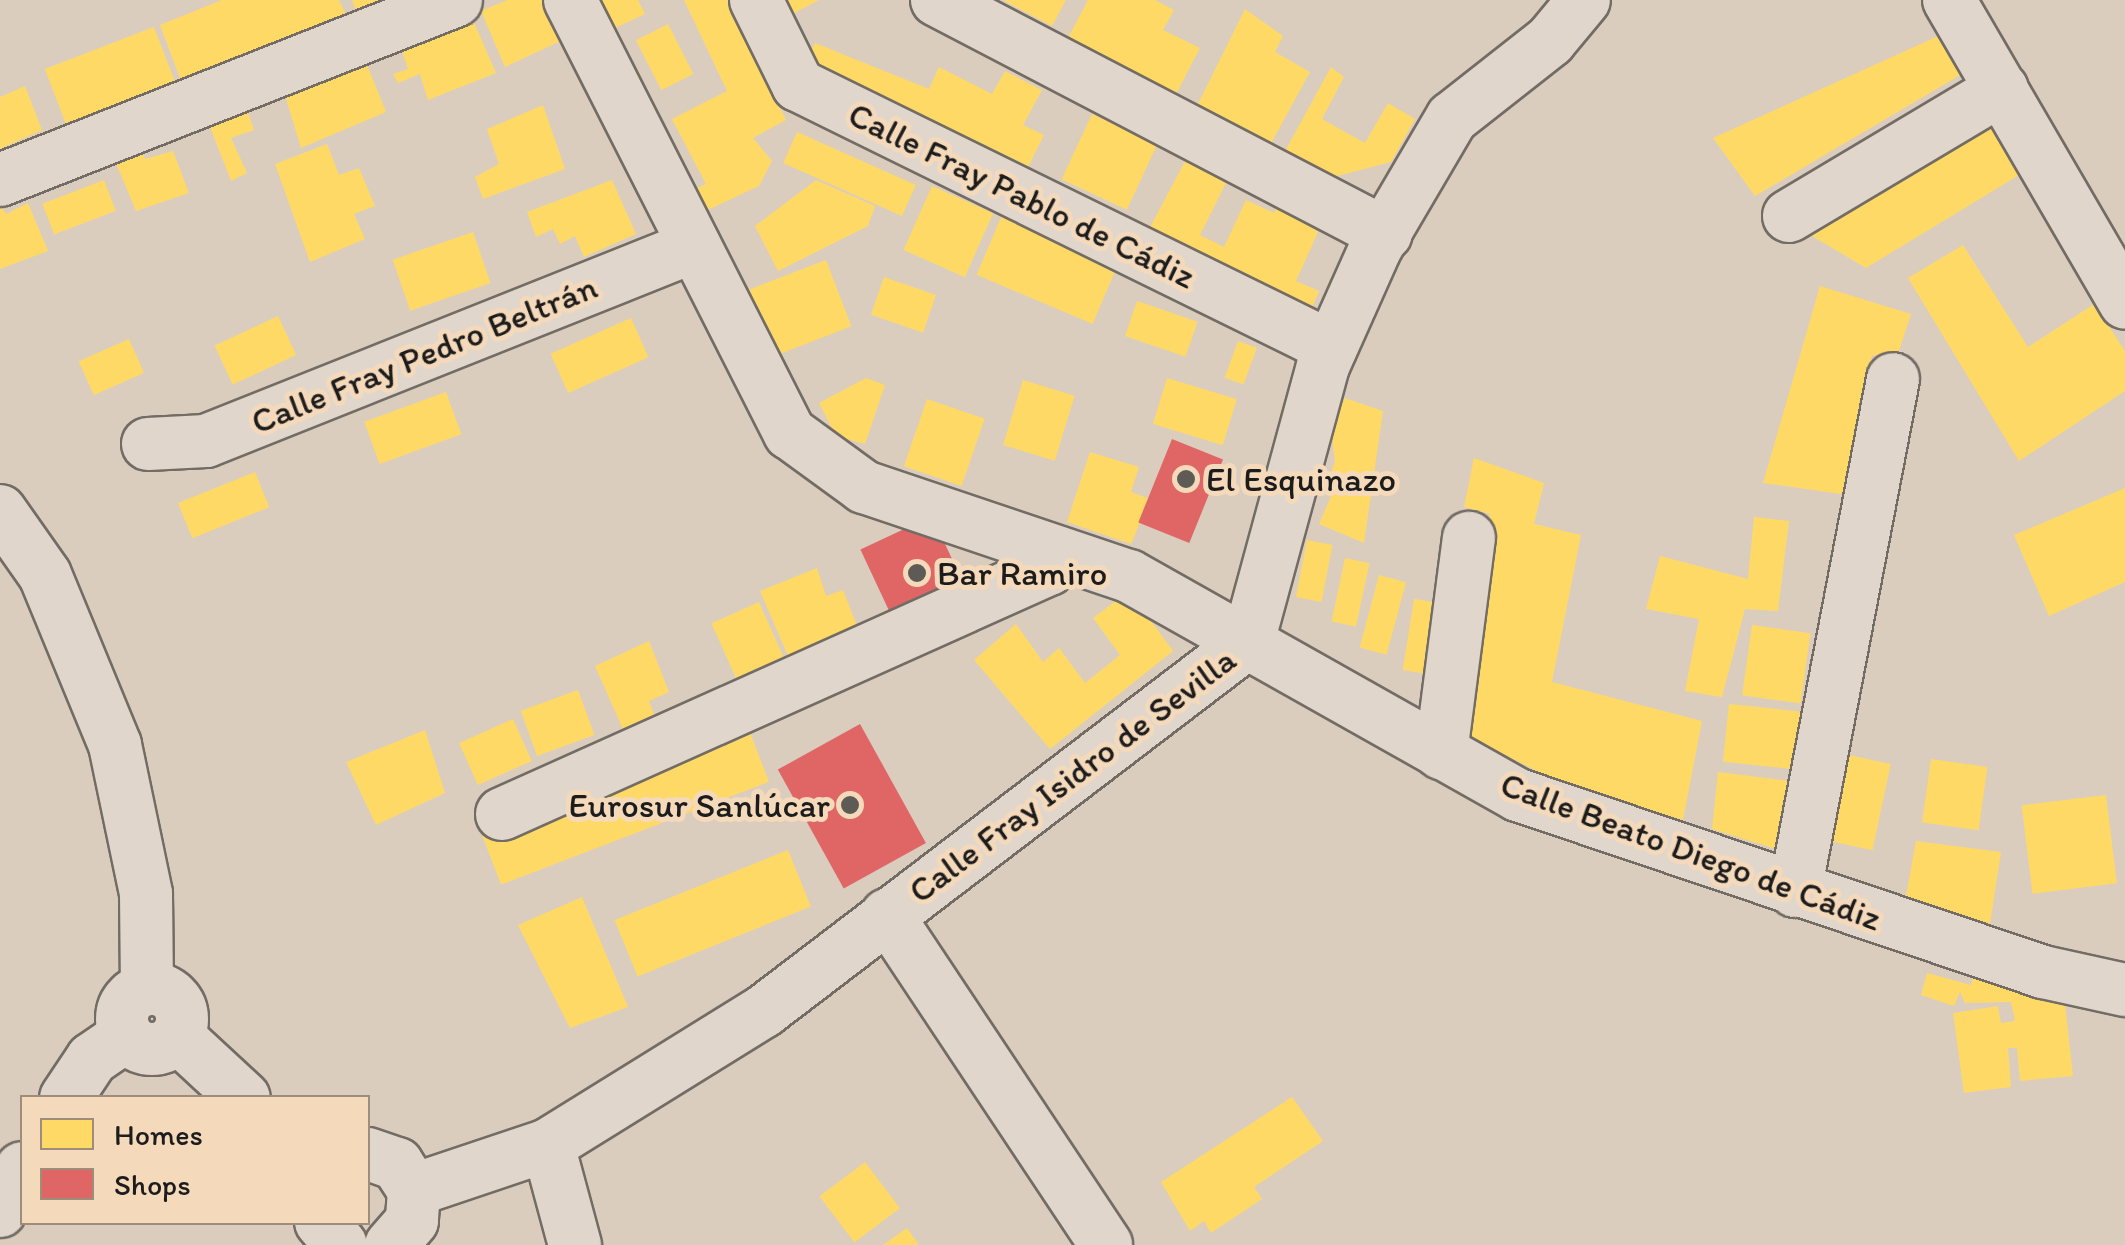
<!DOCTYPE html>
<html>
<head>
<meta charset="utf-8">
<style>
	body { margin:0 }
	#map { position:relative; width:2125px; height:1245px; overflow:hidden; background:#dacdbe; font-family:Itim,sans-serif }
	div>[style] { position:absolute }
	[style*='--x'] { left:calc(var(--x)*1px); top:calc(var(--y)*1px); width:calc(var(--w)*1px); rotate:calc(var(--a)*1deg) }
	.homes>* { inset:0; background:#ffd966; transform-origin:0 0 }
	.shops>* { inset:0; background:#e06666; transform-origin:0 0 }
	.roads { filter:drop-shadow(2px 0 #726c65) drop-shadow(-2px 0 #726c65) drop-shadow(0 2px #726c65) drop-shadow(0 -2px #726c65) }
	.minor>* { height:52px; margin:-26px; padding:0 26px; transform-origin:26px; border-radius:26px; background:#e0d6cc }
	.minor>.ring { margin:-26px; padding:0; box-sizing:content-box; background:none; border:52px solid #e0d6cc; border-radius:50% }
	.dots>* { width:28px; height:28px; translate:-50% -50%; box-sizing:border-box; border:5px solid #f4d9bb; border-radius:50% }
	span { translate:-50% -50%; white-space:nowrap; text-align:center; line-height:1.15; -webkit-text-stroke:10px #f4d9bb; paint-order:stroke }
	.street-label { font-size:35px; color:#1c1c1c }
	.poi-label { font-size:35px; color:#1c1c1c }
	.left { translate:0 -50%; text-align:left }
	.right { translate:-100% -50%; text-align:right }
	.legend { position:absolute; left:20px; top:1095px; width:350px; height:130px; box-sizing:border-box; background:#f4d9bb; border:2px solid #9e8d7b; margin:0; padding:12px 18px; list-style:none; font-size:30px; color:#1c1c1c }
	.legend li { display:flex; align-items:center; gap:20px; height:50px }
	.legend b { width:50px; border:2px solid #9e8d7b }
</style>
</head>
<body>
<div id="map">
	<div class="homes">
		<div style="clip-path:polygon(222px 0,339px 0,347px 18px,184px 89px,160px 25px)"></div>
		<div style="clip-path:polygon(352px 0,392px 0,359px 19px)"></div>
		<div style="clip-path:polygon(507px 0,547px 0,565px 39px,505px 67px,481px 11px)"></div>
		<div style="clip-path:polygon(602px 0,638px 0,645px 14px,615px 28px)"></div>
		<div style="clip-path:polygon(684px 0,727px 0,786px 120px,753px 138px,772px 161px,759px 186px,697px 215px,686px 193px,706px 184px,672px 119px,727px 91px)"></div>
		<div style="clip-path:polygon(771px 0,819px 0,781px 20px)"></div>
		<div style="clip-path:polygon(1003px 0,1066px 0,1052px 26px)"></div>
		<div style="clip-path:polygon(1088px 0,1155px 0,1174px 10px,1163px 30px,1200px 48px,1175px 96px,1067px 40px)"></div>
		<div style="clip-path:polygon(1245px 9px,1283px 36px,1275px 52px,1310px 72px,1268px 149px,1196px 108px)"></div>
		<div style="clip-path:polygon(472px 18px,496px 73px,428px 100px,420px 74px,398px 83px,393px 74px,408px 69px,401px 48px)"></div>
		<div style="left:668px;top:24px;width:56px;height:36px;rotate:63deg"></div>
		<div style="left:154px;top:27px;width:65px;height:117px;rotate:69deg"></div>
		<div style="clip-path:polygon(1945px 33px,1967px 71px,1755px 196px,1713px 138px)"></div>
		<div style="clip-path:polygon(815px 43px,929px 89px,939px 67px,992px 94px,1005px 71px,1042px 90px,1023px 125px,1044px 135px,1020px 183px,799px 77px)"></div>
		<div style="clip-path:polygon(365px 60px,386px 112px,301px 148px,283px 89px)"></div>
		<div style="clip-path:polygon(1331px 67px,1344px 77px,1322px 119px,1365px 143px,1388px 103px,1415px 119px,1391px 162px,1314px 182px,1278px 164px)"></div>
		<div style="clip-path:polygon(25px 86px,42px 130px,0 149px,0 97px)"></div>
		<div style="clip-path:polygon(242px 96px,254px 130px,231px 138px,247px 173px,231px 181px,203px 109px)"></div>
		<div style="clip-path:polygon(543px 105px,565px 169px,483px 199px,475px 177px,499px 164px,487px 129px)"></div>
		<div style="left:1092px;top:114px;width:72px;height:72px;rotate:25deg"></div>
		<div style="clip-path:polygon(1996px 118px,2024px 172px,1866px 268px,1807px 233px)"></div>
		<div style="left:797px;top:132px;width:130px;height:34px;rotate:24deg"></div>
		<div style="clip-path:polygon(137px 139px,145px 159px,173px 151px,189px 193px,136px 211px,110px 149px)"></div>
		<div style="clip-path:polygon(327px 144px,339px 175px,359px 168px,375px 206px,354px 214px,365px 239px,310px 262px,275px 164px)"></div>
		<div style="clip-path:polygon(1190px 152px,1231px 173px,1200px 235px,1224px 247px,1246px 200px,1274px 213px,1278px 202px,1318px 232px,1296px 281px,1319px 291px,1304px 327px,1139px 248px)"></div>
		<div style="left:104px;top:180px;width:33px;height:66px;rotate:69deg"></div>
		<div style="clip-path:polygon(612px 180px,636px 234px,584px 257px,575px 236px,560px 244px,553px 229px,536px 237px,527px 212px)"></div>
		<div style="clip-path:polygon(816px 180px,875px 206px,868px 226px,778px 271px,755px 226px)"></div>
		<div style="left:932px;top:186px;width:67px;height:70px;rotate:24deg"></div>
		<div style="clip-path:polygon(28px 203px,48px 251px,0 269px,0 205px,6px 214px)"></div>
		<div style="left:1002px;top:215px;width:126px;height:65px;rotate:23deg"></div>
		<div style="left:473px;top:232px;width:54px;height:85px;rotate:71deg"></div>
		<div style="clip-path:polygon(1963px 245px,2028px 347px,2094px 304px,2125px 351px,2125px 391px,2019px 461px,1908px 278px)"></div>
		<div style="left:826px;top:260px;width:71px;height:82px;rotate:69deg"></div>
		<div style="left:884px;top:277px;width:55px;height:40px;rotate:19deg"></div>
		<div style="clip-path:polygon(1820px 286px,1911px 314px,1895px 363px,1872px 355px,1848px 495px,1763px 483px)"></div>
		<div style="left:1137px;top:301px;width:64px;height:37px;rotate:19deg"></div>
		<div style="left:278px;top:316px;width:43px;height:70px;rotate:65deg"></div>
		<div style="left:631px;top:318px;width:43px;height:88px;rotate:66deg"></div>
		<div style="left:129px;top:339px;width:37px;height:55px;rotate:66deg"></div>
		<div style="left:1238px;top:341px;width:20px;height:39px;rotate:20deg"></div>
		<div style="clip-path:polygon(866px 378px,885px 385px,865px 444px,836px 436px,819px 403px)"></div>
		<div style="left:1167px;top:378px;width:73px;height:48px;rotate:17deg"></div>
		<div style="left:1023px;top:380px;width:54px;height:68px;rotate:17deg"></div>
		<div style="left:446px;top:392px;width:45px;height:87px;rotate:70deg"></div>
		<div style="clip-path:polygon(1345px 398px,1383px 411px,1364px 543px,1319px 524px,1332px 494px,1324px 489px,1335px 462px,1331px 428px)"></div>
		<div style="left:927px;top:399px;width:61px;height:71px;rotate:19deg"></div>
		<div style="clip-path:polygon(1090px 452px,1139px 467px,1131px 492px,1150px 499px,1131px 544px,1067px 522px)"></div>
		<div style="clip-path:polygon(1474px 458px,1544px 483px,1534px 524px,1581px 535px,1552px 682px,1702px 721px,1683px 820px,1559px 782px,1455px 730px,1490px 514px,1464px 507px)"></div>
		<div style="left:255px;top:472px;width:38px;height:83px;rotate:68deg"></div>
		<div style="clip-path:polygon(2125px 488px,2125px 582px,2049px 616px,2014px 535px)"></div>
		<div style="clip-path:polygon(1754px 517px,1789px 521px,1778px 611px,1745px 609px,1722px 697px,1685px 691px,1699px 619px,1646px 609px,1660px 556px,1748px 579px)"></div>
		<div style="left:1307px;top:540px;width:26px;height:58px;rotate:11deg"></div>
		<div style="left:1345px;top:558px;width:25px;height:65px;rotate:12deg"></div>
		<div style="clip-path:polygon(817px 568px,826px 596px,843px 590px,857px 626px,788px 656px,760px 591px)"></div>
		<div style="left:1379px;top:575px;width:28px;height:75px;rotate:15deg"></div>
		<div style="clip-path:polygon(1129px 591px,1173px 651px,1050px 749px,974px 660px,1016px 624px,1043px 662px,1059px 648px,1085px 683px,1120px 655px,1093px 618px)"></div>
		<div style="left:1414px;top:599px;width:31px;height:72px;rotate:9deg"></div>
		<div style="left:759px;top:602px;width:60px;height:52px;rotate:66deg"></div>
		<div style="left:1752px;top:625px;width:59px;height:71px;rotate:8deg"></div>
		<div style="clip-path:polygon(649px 641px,669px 692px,649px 701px,660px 731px,629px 743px,595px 666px)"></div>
		<div style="left:578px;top:690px;width:48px;height:61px;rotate:70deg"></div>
		<div style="left:1729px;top:704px;width:76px;height:58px;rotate:6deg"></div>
		<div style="left:513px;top:719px;width:46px;height:59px;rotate:66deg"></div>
		<div style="left:746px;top:722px;width:64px;height:287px;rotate:69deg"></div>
		<div style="clip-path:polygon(425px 730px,445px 793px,376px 825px,346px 762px)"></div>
		<div style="left:1834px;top:752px;width:58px;height:88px;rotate:12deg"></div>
		<div style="left:1931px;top:759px;width:57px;height:64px;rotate:8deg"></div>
		<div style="clip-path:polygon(1718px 772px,1797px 782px,1786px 852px,1712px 829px)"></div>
		<div style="left:2106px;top:795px;width:89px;height:85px;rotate:83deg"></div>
		<div style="clip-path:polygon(1916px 841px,2001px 852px,1990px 924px,1906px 896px)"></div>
		<div style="left:788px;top:850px;width:61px;height:187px;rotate:68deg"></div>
		<div style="clip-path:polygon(582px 897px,628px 1007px,570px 1028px,518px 925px)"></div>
		<div style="clip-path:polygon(1976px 965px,2063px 986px,2073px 1076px,2020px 1081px,2017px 1048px,2008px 1048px,2011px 1087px,1964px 1093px,1953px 1013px,1998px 1006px,2001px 1023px,2015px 1021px,2011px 1002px,1965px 1003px,1960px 992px,1954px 1006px,1921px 995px,1927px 973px,1971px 985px)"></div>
		<div style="clip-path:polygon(1292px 1097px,1323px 1141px,1254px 1187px,1262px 1199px,1211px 1233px,1204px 1221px,1190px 1231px,1161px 1182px)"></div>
		<div style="left:865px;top:1162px;width:58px;height:57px;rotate:53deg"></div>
		<div style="clip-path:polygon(907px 1228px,919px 1245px,883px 1245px)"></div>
	</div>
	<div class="shops">
		<div style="left:1172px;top:439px;width:55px;height:90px;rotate:22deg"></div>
		<div style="left:932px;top:516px;width:86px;height:79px;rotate:65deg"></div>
		<div style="left:860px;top:724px;width:136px;height:94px;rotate:61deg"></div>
	</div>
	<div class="roads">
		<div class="minor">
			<div style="--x:570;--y:0;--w:486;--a:63.1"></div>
			<div style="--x:790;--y:433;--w:92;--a:36.1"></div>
			<div style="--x:864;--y:487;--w:280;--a:18.6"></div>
			<div style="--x:1129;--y:576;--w:446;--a:29.4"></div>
			<div style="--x:1518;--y:795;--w:554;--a:18.63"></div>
			<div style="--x:2043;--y:972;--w:84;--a:12.4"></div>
			<div style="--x:756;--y:0;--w:95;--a:63.7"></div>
			<div style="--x:798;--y:85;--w:594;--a:26.18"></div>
			<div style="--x:937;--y:0;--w:506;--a:27.53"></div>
			<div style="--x:1949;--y:0;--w:350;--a:59.8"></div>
			<div style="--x:0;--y:180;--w:490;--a:-21.5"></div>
			<div style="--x:1789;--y:216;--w:248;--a:-30.8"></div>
			<div style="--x:148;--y:444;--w:58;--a:-3"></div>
			<div style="--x:206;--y:441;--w:526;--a:-21.74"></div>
			<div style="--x:0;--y:511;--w:78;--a:54.9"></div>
			<div style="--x:45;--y:575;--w:184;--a:67.6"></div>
			<div style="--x:115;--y:745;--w:152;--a:78.2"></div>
			<div style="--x:146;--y:894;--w:95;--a:89.4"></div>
			<div style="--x:1441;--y:753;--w:217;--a:-82.6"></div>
			<div style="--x:502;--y:814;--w:599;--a:-24.13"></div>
			<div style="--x:1049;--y:569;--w:18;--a:-68"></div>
			<div style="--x:1795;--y:891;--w:521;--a:-79.16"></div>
			<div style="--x:887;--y:915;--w:396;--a:56.4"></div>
			<div class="ring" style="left:122px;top:989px;width:8px;height:8px"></div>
			<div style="--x:177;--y:1036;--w:91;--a:42.8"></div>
			<div style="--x:66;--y:1098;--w:47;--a:-56.3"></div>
			<div style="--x:92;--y:1059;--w:42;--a:-34.4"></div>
			<div style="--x:548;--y:1145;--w:104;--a:74.9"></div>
			<div style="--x:368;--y:1154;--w:31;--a:19"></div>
			<div style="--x:397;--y:1164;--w:31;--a:57"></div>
			<div style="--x:414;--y:1190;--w:31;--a:94"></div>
			<div style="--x:412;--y:1221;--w:32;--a:131"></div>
			<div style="--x:414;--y:1190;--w:141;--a:-18.6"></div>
			<div style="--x:548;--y:1145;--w:254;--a:-31.8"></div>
			<div style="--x:764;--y:1011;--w:609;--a:-37.32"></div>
			<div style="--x:1248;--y:642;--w:286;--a:-74.8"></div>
			<div style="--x:1323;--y:366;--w:128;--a:-66"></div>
			<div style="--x:1375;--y:249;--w:152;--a:-59.6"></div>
			<div style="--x:1452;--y:118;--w:125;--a:-38.2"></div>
			<div style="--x:1550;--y:41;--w:53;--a:-50.3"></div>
			<div style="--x:0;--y:1211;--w:48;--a:-62.9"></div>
			<div style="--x:321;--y:1222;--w:30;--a:49"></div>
		</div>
	</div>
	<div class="dots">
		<div style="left:1186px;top:479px;background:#5e5a55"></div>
		<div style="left:917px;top:573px;background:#5e5a55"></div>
		<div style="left:850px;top:805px;background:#5e5a55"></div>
	</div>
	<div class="street-label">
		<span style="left:1022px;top:195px;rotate:26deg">Calle Fray Pablo de Cádiz</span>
		<span style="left:424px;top:354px;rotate:-22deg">Calle Fray Pedro Beltrán</span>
		<span style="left:1072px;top:775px;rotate:-37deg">Calle Fray Isidro de Sevilla</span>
		<span style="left:1691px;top:851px;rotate:20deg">Calle Beato Diego de Cádiz</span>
	</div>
	<div class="poi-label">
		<span class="left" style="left:1206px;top:479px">El Esquinazo</span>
		<span class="left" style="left:937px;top:573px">Bar Ramiro</span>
		<span class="right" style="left:830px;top:805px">Eurosur Sanlúcar</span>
	</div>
	<ul class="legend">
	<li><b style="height:28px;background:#ffd966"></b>Homes</li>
	<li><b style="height:28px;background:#e06666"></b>Shops</li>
	</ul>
</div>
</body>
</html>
